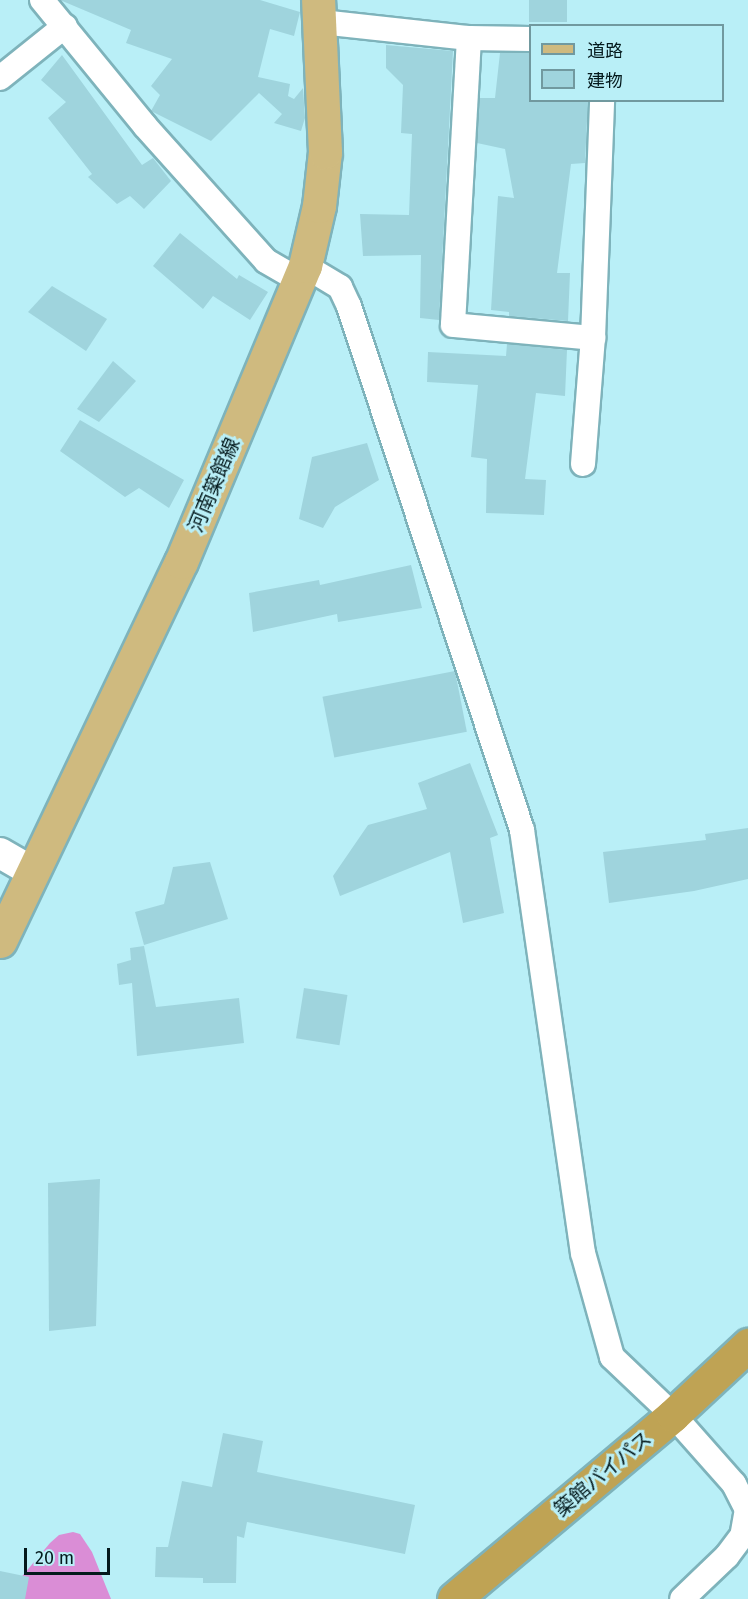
<!DOCTYPE html>
<html>
<head>
<meta charset="utf-8">
<style>
	body { margin:0 }
	#map { position:relative; width:748px; height:1599px; overflow:hidden; background:#b9eff7; font-family:"Fira Sans","Noto Sans JP",sans-serif }
	div>[style] { position:absolute }
	[style*='--x'] { left:calc(var(--x)*1px); top:calc(var(--y)*1px); width:calc(var(--w)*1px); rotate:calc(var(--a)*1deg) }
	.forest>* { inset:0; background:#da8dd6 }
	.building>* { inset:0; background:#9fd4dd; transform-origin:0 0 }
	.roads { filter:drop-shadow(2px 0 #7eb3bb) drop-shadow(-2px 0 #7eb3bb) drop-shadow(0 2px #7eb3bb) drop-shadow(0 -2px #7eb3bb) }
	.minor>* { height:24px; margin:-12px; padding:0 12px; transform-origin:12px; border-radius:12px; background:#fff }
	.tertiary>* { height:30px; margin:-15px; padding:0 15px; transform-origin:15px; border-radius:15px; background:#fff }
	.primary>* { height:33px; margin:-16.5px; padding:0 16.5px; transform-origin:16.5px; border-radius:16.5px; background:#cfba7f }
	.trunk>* { height:33px; margin:-16.5px; padding:0 16.5px; transform-origin:16.5px; border-radius:16.5px; background:#bfa354 }
	span { translate:-50% -50%; white-space:nowrap; text-align:center; line-height:1.15; -webkit-text-stroke:6px #b9eff7; paint-order:stroke }
	.street-label { font-size:20px; color:#04191c }
	.legend { position:absolute; left:529px; top:24px; width:195px; height:78px; box-sizing:border-box; background:#b9eff7; border:2px solid #71999f; margin:0; padding:8px 10px; list-style:none; font-size:18px; color:#04191c }
	.legend li { display:flex; align-items:center; gap:12px; height:30px }
	.legend b { width:30px; border:2px solid #71999f }
	.scale { position:absolute; left:24px; top:1548px; width:86px; height:27px; box-sizing:border-box; border:3px solid #04191c; border-top:0; padding-left:8px; font-size:18px; line-height:21px; white-space:nowrap; color:#04191c; -webkit-text-stroke:4px #b9eff7; paint-order:stroke }
</style>
</head>
<body>
<div id="map">
	<div class="forest">
		<div style="clip-path:polygon(73px 1532px,80px 1534px,92px 1552px,111px 1599px,10px 1599px,18px 1581px,50px 1543px,59px 1535px)"></div>
	</div>
	<div class="building">
		<div style="clip-path:polygon(60px 0,260px 0,300px 12px,294px 36px,270px 29px,258px 77px,290px 84px,288px 96px,294px 99px,303px 88px,305px 118px,301px 131px,274px 123px,282px 114px,259px 93px,211px 141px,151px 111px,160px 95px,151px 86px,172px 59px,126px 43px,131px 30px)"></div>
		<div style="left:529px;top:0;width:38px;height:22px"></div>
		<div style="clip-path:polygon(386px 45px,453px 51px,439px 320px,420px 318px,421px 255px,363px 256px,360px 214px,409px 215px,412px 134px,401px 133px,403px 85px,386px 68px)"></div>
		<div style="clip-path:polygon(500px 53px,531px 53px,531px 100px,588px 100px,585px 163px,571px 164px,557px 273px,570px 273px,568px 321px,509px 316px,509px 312px,491px 310px,498px 196px,514px 198px,505px 149px,477px 143px,480px 98px,495px 98px)"></div>
		<div style="clip-path:polygon(62px 55px,142px 165px,153px 158px,171px 181px,144px 209px,130px 196px,117px 204px,88px 177px,92px 174px,48px 118px,66px 102px,41px 80px)"></div>
		<div style="clip-path:polygon(180px 233px,237px 279px,239px 275px,268px 292px,250px 320px,213px 296px,203px 309px,153px 266px)"></div>
		<div style="clip-path:polygon(52px 286px,107px 319px,86px 351px,28px 312px)"></div>
		<div style="clip-path:polygon(507px 344px,567px 350px,565px 396px,536px 393px,525px 479px,546px 480px,544px 515px,486px 513px,487px 459px,471px 457px,478px 385px,427px 382px,428px 352px,506px 356px)"></div>
		<div style="clip-path:polygon(113px 361px,136px 381px,99px 422px,77px 409px)"></div>
		<div style="clip-path:polygon(80px 420px,184px 480px,169px 508px,139px 488px,125px 497px,60px 451px)"></div>
		<div style="clip-path:polygon(367px 443px,379px 480px,335px 507px,323px 528px,299px 519px,312px 457px)"></div>
		<div style="clip-path:polygon(411px 565px,422px 608px,338px 622px,337px 614px,253px 632px,249px 593px,319px 580px,320px 585px)"></div>
		<div style="left:455px;top:671px;width:62px;height:135px;rotate:79deg"></div>
		<div style="clip-path:polygon(470px 763px,498px 835px,490px 838px,504px 913px,463px 923px,450px 852px,340px 896px,333px 876px,368px 825px,427px 809px,418px 783px)"></div>
		<div style="clip-path:polygon(748px 828px,748px 879px,694px 891px,609px 903px,603px 852px,706px 840px,705px 834px)"></div>
		<div style="clip-path:polygon(210px 862px,228px 919px,144px 945px,135px 912px,164px 904px,173px 867px)"></div>
		<div style="clip-path:polygon(144px 946px,156px 1007px,239px 998px,244px 1043px,137px 1056px,132px 983px,119px 985px,117px 964px,131px 960px,130px 948px)"></div>
		<div style="left:304px;top:988px;width:44px;height:51px;rotate:9deg"></div>
		<div style="clip-path:polygon(100px 1179px,96px 1326px,49px 1331px,48px 1183px)"></div>
		<div style="clip-path:polygon(223px 1433px,263px 1441px,257px 1472px,415px 1505px,405px 1554px,247px 1522px,244px 1538px,237px 1536px,236px 1583px,203px 1583px,203px 1578px,155px 1577px,156px 1547px,168px 1547px,182px 1481px,212px 1487px)"></div>
		<div style="clip-path:polygon(0 1571px,29px 1577px,25px 1599px,0 1599px)"></div>
	</div>
	<div class="roads">
		<div class="minor">
			<div style="--x:42;--y:0;--w:163;--a:50.7"></div>
			<div style="--x:145;--y:126;--w:181;--a:48.1"></div>
			<div style="--x:266;--y:261;--w:39;--a:30"></div>
			<div style="--x:321;--y:22;--w:149;--a:6.2"></div>
			<div style="--x:469;--y:38;--w:61;--a:0.9"></div>
			<div style="--x:469;--y:38;--w:287;--a:93.2"></div>
			<div style="--x:453;--y:325;--w:141;--a:5.3"></div>
			<div style="--x:0;--y:78;--w:83;--a:-38.7"></div>
			<div style="--x:305;--y:266;--w:41;--a:31"></div>
			<div style="--x:340;--y:287;--w:21;--a:65"></div>
			<div style="--x:349;--y:306;--w:552;--a:71.73"></div>
			<div style="--x:522;--y:830;--w:427;--a:81.8"></div>
			<div style="--x:583;--y:1253;--w:108;--a:74.4"></div>
			<div style="--x:612;--y:1357;--w:84;--a:43.6"></div>
			<div style="--x:673;--y:1415;--w:92;--a:48.5"></div>
			<div style="--x:734;--y:1484;--w:28;--a:63"></div>
			<div style="--x:747;--y:1509;--w:27;--a:100"></div>
			<div style="--x:742;--y:1536;--w:25;--a:127"></div>
			<div style="--x:727;--y:1556;--w:62;--a:136.3"></div>
			<div style="--x:583;--y:464;--w:126;--a:-85.5"></div>
			<div style="--x:593;--y:338;--w:238;--a:-87.8"></div>
		</div>
		<div class="tertiary">
			<div style="--x:0;--y:853;--w:38;--a:30"></div>
		</div>
		<div class="primary">
			<div style="--x:0;--y:941;--w:420;--a:-64.5"></div>
			<div style="--x:181;--y:562;--w:321;--a:-67.3"></div>
			<div style="--x:305;--y:266;--w:62;--a:-76.9"></div>
			<div style="--x:319;--y:206;--w:54;--a:-83.7"></div>
			<div style="--x:325;--y:152;--w:152;--a:-92.6"></div>
		</div>
		<div class="trunk">
			<div style="--x:454;--y:1599;--w:286;--a:-40"></div>
			<div style="--x:673;--y:1415;--w:103;--a:-43"></div>
		</div>
	</div>
	<div class="street-label">
		<span style="left:214px;top:485px;rotate:-67deg">河南築館線</span>
		<span style="left:603px;top:1474px;rotate:-40deg">築館バイパス</span>
	</div>
	<ul class="legend">
	<li><b style="height:8px;background:#cfba7f"></b>道路</li>
	<li><b style="height:16px;background:#9fd4dd"></b>建物</li>
	</ul>
	<div class="scale">20 m</div>
</div>
</body>
</html>
